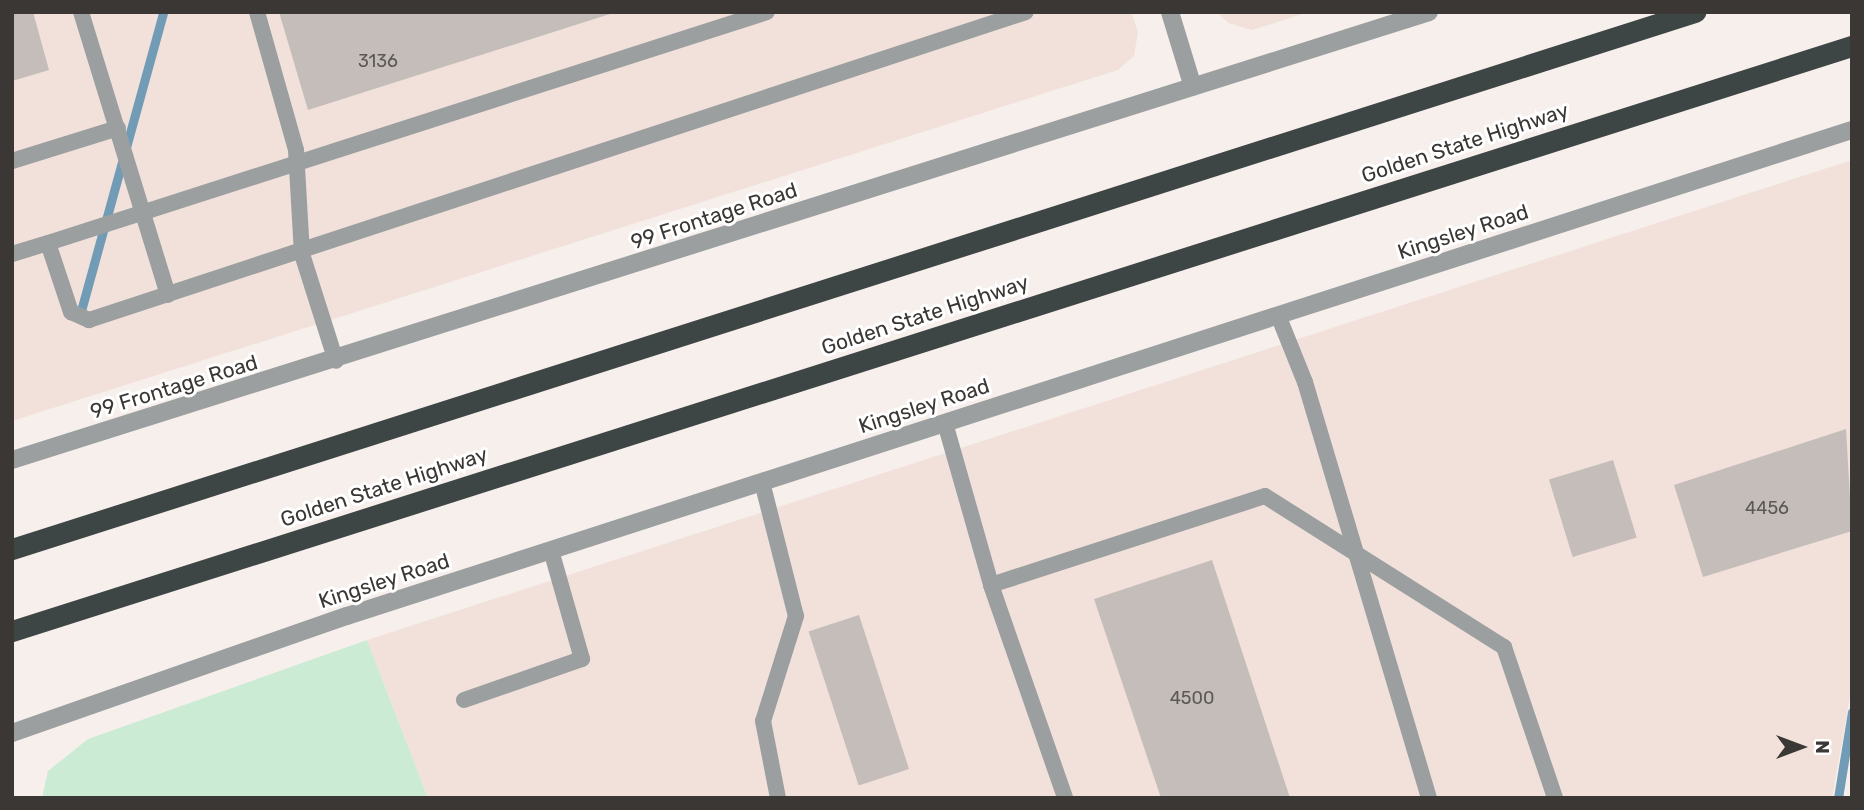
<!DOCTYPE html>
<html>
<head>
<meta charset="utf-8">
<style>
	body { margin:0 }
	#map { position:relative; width:1864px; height:810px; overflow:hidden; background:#f7efec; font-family:Rubik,sans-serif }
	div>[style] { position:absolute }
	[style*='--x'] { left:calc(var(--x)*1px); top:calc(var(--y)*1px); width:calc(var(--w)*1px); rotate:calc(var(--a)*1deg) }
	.built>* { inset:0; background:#f1e1da }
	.green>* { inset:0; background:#ccebd4 }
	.stream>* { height:9px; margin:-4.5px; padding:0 4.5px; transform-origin:4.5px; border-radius:4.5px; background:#729bb6 }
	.building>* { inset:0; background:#c4bdb9; transform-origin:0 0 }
	.service>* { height:16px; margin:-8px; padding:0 8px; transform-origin:8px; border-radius:8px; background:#9b9f9f }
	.tertiary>* { height:18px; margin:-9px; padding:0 9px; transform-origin:9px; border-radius:9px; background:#9b9f9f }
	.motorway>* { height:21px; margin:-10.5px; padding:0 10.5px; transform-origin:10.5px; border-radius:10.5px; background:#3e4545 }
	span { translate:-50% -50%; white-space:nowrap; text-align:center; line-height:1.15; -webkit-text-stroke:6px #fff; paint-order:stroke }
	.number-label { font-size:18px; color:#5c5856 }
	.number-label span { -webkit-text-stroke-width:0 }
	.street-label { font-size:21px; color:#3a3735 }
	.frame { position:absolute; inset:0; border:14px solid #3a3735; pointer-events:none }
	.north { position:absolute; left:1766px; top:712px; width:70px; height:70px; -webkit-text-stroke:5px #fff; paint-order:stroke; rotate:90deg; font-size:19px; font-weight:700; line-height:28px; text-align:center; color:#3a3735 }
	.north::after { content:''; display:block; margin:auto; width:24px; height:32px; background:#3a3735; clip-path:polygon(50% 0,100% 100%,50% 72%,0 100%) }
</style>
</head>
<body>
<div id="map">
	<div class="built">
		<div style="clip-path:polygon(12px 12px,1131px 12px,1138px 32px,1134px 56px,1118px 70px,12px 421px)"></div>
		<div style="clip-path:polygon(1217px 12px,1309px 12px,1252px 30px,1228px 23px)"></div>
		<div style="clip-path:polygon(1852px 160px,1852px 685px,1832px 798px,428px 798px,367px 640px)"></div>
	</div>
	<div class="green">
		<div style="clip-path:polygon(367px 640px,428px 798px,42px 798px,48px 771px,88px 739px)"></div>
	</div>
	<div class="stream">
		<div style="--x:79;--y:318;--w:317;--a:-74.6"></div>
		<div style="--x:1838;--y:798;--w:87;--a:-80.8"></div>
	</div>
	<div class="building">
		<div style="clip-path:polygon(12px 12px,33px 12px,49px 70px,12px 81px)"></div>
		<div style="clip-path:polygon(279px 12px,613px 12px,613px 13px,308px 110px)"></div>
		<div style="clip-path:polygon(1846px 429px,1852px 531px,1703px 577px,1674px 485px)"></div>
		<div style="left:1613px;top:460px;width:81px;height:67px;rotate:73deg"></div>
		<div style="clip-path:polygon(1212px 560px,1290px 798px,1161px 798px,1094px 599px)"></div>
		<div style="left:859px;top:615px;width:162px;height:53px;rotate:72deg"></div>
	</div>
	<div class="service">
		<div style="--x:81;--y:12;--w:296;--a:72.9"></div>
		<div style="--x:257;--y:12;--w:143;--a:74.2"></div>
		<div style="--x:296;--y:150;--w:104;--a:86.7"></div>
		<div style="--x:302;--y:254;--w:112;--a:72.4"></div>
		<div style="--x:12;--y:161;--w:111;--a:-17.3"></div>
		<div style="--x:48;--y:243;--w:755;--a:-17.81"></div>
		<div style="--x:12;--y:254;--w:38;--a:-17"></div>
		<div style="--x:48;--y:243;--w:73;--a:71.6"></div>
		<div style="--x:71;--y:312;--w:20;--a:24"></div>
		<div style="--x:89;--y:320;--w:986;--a:-18.2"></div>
		<div style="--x:1278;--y:315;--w:72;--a:68.1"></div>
		<div style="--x:1305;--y:382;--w:434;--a:73.4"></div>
		<div style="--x:945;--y:423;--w:168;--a:74.1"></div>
		<div style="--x:991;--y:585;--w:225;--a:70.8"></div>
		<div style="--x:762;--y:482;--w:138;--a:75.8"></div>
		<div style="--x:796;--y:616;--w:110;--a:107.4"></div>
		<div style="--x:763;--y:721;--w:78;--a:79"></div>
		<div style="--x:991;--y:585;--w:288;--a:-18"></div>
		<div style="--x:1265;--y:496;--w:283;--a:32.3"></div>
		<div style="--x:1504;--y:647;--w:159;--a:71.3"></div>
		<div style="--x:464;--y:700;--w:125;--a:-19.2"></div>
		<div style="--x:582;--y:659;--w:113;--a:-105.9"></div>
	</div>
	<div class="tertiary">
		<div style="--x:1170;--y:12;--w:78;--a:73"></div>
		<div style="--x:12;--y:460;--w:1486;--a:-17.54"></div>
		<div style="--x:12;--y:733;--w:355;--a:-19.3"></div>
		<div style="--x:347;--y:616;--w:1582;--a:-17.9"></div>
	</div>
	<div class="motorway">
		<div style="--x:12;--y:549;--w:1767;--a:-17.7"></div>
		<div style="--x:12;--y:631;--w:1931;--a:-17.64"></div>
	</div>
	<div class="number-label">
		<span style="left:378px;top:61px">3136</span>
		<span style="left:1767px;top:508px">4456</span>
		<span style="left:1192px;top:698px">4500</span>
	</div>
	<div class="street-label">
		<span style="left:1465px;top:143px;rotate:-18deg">Golden State Highway</span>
		<span style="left:714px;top:216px;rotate:-18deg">99 Frontage Road</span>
		<span style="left:1463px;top:232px;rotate:-18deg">Kingsley Road</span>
		<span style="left:925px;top:315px;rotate:-18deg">Golden State Highway</span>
		<span style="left:174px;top:387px;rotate:-17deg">99 Frontage Road</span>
		<span style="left:924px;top:406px;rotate:-18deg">Kingsley Road</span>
		<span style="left:384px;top:487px;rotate:-18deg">Golden State Highway</span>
		<span style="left:384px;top:581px;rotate:-18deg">Kingsley Road</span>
	</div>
	<div class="frame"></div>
	<div class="north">N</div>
</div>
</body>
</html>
